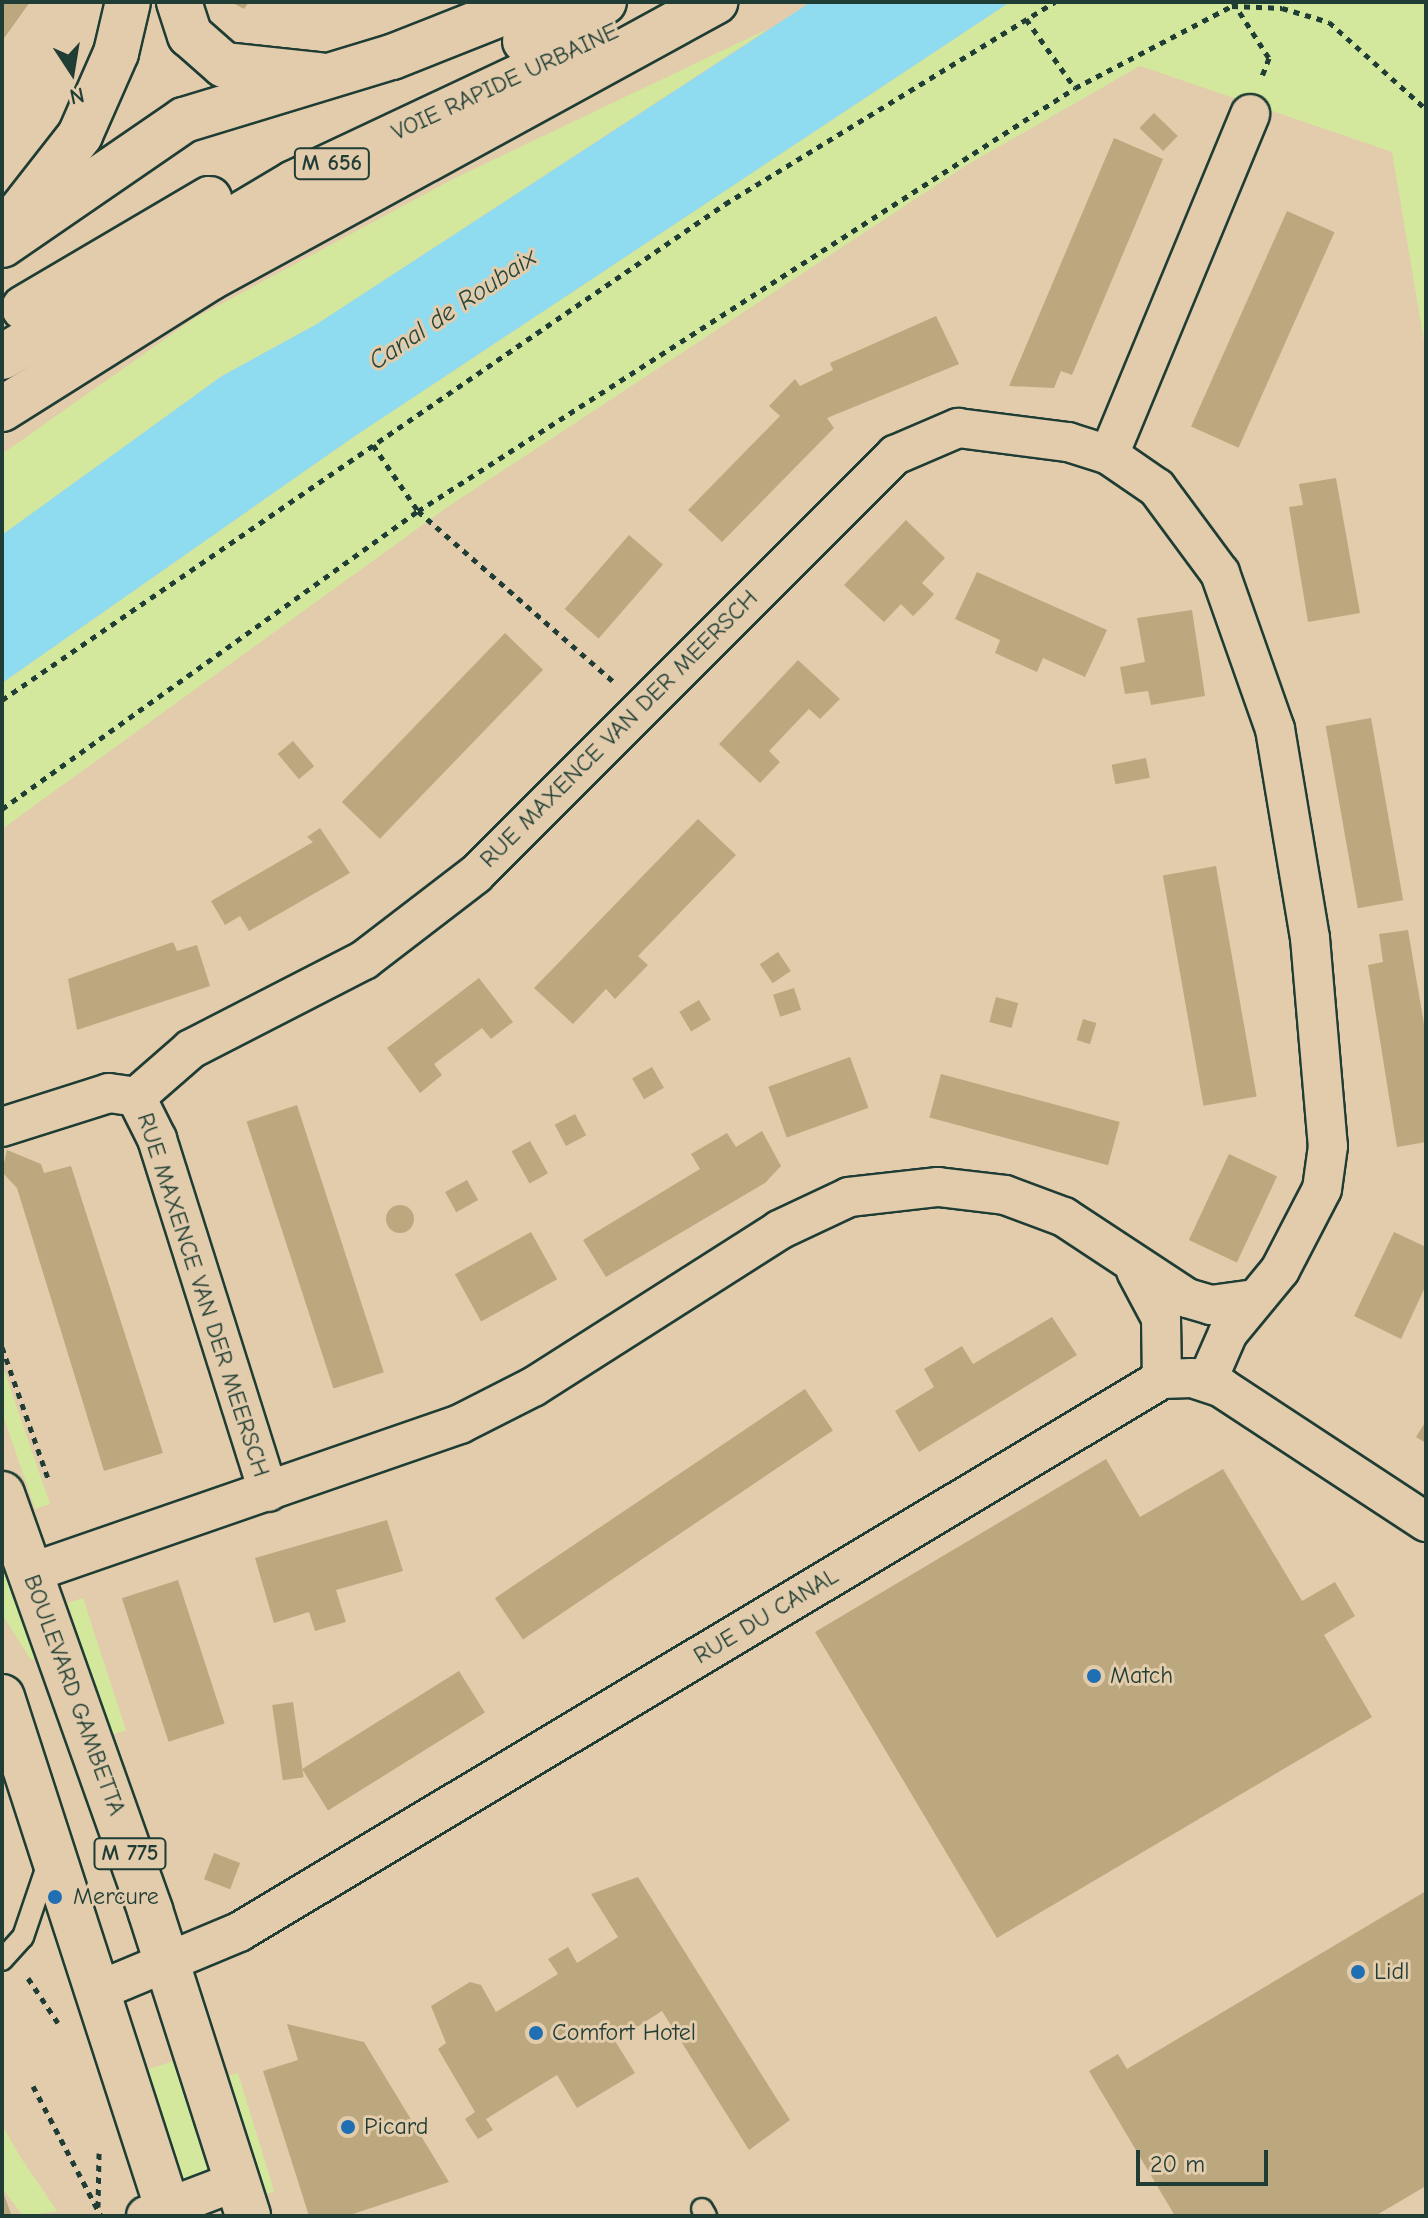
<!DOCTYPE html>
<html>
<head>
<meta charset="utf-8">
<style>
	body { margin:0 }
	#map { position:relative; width:1428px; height:2218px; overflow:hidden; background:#e2ccac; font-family:"Comic Neue",sans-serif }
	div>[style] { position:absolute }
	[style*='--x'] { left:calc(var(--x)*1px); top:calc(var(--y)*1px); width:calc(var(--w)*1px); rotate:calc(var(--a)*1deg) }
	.green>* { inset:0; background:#d3e89d; transform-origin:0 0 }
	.water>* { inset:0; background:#8fdbef }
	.building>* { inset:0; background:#bca87e; transform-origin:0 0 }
	.round { border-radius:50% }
	.path>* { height:5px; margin-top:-2.5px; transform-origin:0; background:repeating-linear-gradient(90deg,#1f3d34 0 6px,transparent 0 12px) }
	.roads { filter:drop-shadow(2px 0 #1f3d34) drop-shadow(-2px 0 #1f3d34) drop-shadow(0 2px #1f3d34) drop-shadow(0 -2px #1f3d34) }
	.service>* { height:20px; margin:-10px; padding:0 10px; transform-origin:10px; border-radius:10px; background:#e2ccac }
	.minor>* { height:38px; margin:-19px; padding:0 19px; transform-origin:19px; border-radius:19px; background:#e2ccac }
	.tertiary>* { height:44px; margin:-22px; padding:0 22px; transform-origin:22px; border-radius:22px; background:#e2ccac }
	.primary>* { height:44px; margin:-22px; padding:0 22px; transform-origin:22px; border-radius:22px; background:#e2ccac }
	.trunk>* { height:44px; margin:-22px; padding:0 22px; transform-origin:22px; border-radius:22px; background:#e2ccac }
	.dots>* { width:22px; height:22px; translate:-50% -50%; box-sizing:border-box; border:4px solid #e2ccac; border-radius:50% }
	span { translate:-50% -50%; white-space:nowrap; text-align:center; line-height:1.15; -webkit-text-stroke:6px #e2ccac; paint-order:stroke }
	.shield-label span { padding:2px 6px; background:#e2ccac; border:2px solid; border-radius:6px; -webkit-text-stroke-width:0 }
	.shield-label { font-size:22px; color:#1f3d34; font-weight:700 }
	.street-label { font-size:24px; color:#1f3d34 }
	.poi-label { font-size:24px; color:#1f3d34 }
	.left { translate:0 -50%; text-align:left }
	.water-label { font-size:26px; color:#25453d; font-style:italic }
	.frame { position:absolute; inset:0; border:4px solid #1f3d34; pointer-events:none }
	.north { position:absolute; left:32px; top:32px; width:80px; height:80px; -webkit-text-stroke:6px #e2ccac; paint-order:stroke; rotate:168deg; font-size:22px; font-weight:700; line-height:32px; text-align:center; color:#1f3d34 }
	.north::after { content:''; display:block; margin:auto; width:28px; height:36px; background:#1f3d34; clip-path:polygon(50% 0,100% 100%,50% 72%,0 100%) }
	.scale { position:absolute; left:1136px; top:2150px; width:132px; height:36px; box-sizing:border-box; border:4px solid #1f3d34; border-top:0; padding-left:10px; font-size:24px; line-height:28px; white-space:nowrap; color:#1f3d34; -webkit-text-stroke:6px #e2ccac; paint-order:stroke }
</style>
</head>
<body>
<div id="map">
	<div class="green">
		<div style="clip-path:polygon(1010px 2px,1426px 2px,1426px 353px,1392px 152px,1140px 66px,967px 165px,446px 508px,2px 829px,2px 683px,352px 438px)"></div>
		<div style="clip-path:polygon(770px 28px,317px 324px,222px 376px,2px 535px,2px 454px,195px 318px,453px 179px)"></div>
		<div style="clip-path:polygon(2px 1364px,50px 1504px,35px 1509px,2px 1412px)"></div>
		<div style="clip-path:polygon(2px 1565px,36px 1658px,31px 1660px,2px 1614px)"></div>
		<div style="left:83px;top:1598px;width:139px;height:16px;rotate:72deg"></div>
		<div style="clip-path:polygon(177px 2060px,209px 2168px,204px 2179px,181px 2182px,146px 2070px)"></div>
		<div style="left:238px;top:2073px;width:124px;height:13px;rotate:73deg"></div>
		<div style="clip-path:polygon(2px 2125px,21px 2158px,57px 2211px,23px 2216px,2px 2188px)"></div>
	</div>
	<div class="water">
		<div style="clip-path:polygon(811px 2px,1010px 2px,352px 438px,2px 683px,2px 535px,222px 376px,317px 324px)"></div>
	</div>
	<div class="building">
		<div style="clip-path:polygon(2px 2px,30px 2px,2px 41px)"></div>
		<div style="clip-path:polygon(231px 2px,249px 2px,244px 9px)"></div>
		<div style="left:1154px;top:113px;width:33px;height:21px;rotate:44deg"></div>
		<div style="clip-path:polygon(1114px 138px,1163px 159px,1109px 287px,1072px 375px,1061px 371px,1054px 388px,1009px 386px)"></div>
		<div style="left:1287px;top:211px;width:52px;height:236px;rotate:24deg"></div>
		<div style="clip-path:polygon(936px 316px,959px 364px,827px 418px,834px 428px,722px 542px,688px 510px,780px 416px,769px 406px,795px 379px,800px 386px,833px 370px,830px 363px)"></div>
		<div style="clip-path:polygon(1336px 478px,1360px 613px,1308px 622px,1289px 507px,1303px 505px,1299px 484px)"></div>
		<div style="clip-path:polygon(906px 520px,945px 558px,922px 583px,934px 594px,927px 602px,913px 616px,901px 604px,884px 622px,844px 585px)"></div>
		<div style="left:629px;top:535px;width:45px;height:98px;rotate:41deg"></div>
		<div style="clip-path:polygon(977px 572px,1107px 630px,1085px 677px,1043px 658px,1037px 672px,995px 653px,1000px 640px,955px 619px)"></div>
		<div style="clip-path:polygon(1192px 610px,1205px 696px,1151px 705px,1148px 691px,1125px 694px,1120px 667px,1145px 662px,1137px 618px)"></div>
		<div style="left:505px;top:633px;width:53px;height:235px;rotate:44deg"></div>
		<div style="clip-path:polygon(798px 660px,840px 699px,820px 719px,809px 709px,769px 751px,780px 762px,760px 783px,719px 744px)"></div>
		<div style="left:1371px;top:718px;width:185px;height:46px;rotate:80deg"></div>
		<div style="left:293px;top:741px;width:33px;height:20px;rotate:50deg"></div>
		<div style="left:1146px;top:758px;width:20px;height:35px;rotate:79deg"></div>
		<div style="clip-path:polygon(698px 819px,736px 855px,638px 956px,648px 965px,615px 999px,606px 989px,573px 1024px,534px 988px)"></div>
		<div style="clip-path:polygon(320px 828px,350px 873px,249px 931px,240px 916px,225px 925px,211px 901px,313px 842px,307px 837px)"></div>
		<div style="left:1216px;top:866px;width:234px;height:54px;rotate:80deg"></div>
		<div style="clip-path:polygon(1408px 930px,1426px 1036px,1426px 1142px,1397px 1147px,1368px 965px,1383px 962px,1379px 934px)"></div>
		<div style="clip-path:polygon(173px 942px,177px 951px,197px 945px,210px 986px,77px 1030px,68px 979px)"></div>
		<div style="left:778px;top:952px;width:23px;height:22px;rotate:56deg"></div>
		<div style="clip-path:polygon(479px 978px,513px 1022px,491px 1039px,482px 1028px,434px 1064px,442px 1075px,420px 1093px,387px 1048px)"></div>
		<div style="left:794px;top:988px;width:23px;height:22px;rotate:72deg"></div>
		<div style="left:996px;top:997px;width:23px;height:26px;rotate:15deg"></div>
		<div style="left:699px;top:1000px;width:23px;height:23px;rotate:59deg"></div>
		<div style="left:1083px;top:1019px;width:14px;height:22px;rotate:17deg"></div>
		<div style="left:850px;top:1057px;width:54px;height:87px;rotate:70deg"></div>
		<div style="left:652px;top:1067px;width:24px;height:23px;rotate:60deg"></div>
		<div style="left:941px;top:1074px;width:185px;height:45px;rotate:15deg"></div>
		<div style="left:297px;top:1105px;width:281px;height:53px;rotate:72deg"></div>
		<div style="left:575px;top:1114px;width:24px;height:23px;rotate:62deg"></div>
		<div style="clip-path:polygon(762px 1131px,781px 1166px,765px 1183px,606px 1277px,583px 1240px,700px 1169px,691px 1154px,727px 1133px,736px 1147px)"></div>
		<div style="left:530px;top:1141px;width:37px;height:21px;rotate:61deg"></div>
		<div style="clip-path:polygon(7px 1150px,41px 1164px,44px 1173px,71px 1166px,163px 1453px,104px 1471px,17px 1188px,2px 1172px)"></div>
		<div style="left:1229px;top:1154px;width:53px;height:95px;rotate:25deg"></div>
		<div style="left:467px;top:1180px;width:23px;height:25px;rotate:61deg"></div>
		<div class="round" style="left:386px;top:1205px;width:28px;height:28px"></div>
		<div style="left:531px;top:1232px;width:54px;height:87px;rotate:61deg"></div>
		<div style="clip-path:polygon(1394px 1232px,1426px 1247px,1426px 1285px,1401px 1339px,1354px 1316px)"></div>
		<div style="clip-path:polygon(1052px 1317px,1077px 1355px,919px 1452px,895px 1411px,934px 1387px,924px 1369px,962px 1346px,973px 1364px)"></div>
		<div style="left:805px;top:1389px;width:50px;height:374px;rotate:56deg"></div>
		<div style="clip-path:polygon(1426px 1421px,1426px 1443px,1416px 1437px)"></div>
		<div style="clip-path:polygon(1106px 1459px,1140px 1517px,1223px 1469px,1302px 1601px,1335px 1582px,1355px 1616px,1324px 1635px,1372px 1717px,997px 1938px,815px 1632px)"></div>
		<div style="clip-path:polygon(387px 1520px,403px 1571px,336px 1590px,346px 1622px,315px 1631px,309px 1612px,274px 1623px,255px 1558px)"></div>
		<div style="left:178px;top:1580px;width:151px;height:59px;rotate:72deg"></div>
		<div style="left:459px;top:1671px;width:49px;height:185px;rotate:58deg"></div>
		<div style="left:293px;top:1702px;width:76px;height:21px;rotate:82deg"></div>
		<div style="left:214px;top:1853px;width:28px;height:28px;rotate:21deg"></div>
		<div style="clip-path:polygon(638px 1877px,790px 2120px,749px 2150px,662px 2011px,615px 2041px,635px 2073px,577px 2108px,557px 2075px,486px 2119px,493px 2130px,478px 2139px,465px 2119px,475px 2112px,438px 2049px,446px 2043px,431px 2006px,470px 1982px,481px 1985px,496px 2012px,558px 1974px,548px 1959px,568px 1947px,577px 1963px,618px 1937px,591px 1894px)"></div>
		<div style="clip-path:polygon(1426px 1891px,1426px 2186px,1375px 2216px,1175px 2216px,1089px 2071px,1118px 2054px,1127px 2069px)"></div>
		<div style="clip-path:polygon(287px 2024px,364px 2042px,449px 2182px,347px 2216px,309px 2216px,263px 2071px,298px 2060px)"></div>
		<div style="clip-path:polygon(2px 2189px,11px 2214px,11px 2216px,2px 2216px)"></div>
	</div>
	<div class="path">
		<div style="--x:1233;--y:2;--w:67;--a:57.3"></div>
		<div style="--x:1269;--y:58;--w:19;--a:111"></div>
		<div style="--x:1026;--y:19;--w:85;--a:54.6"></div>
		<div style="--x:373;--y:445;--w:80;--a:55.7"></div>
		<div style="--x:418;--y:511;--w:259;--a:41.1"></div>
		<div style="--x:2;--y:700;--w:877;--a:-34.45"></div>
		<div style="--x:725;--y:204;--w:387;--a:-31.5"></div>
		<div style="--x:2;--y:809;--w:512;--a:-35.62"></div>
		<div style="--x:418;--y:511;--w:781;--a:-32.77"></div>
		<div style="--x:1075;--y:88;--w:177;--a:-27.6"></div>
		<div style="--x:1232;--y:6;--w:50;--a:2.3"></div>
		<div style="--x:1282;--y:8;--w:49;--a:16.6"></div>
		<div style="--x:1329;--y:22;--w:130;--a:41.9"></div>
		<div style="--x:2;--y:1347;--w:142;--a:70.7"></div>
		<div style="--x:28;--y:1978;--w:54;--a:56.3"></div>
		<div style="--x:33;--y:2086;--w:147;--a:62.4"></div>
		<div style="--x:98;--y:2207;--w:54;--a:-88.9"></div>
	</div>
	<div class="roads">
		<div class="service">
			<div style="--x:2;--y:1960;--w:31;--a:-48"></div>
			<div style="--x:23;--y:1937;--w:78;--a:-71.3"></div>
			<div style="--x:702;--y:2209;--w:8;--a:60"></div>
		</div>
		<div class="minor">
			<div style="--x:1109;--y:455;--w:369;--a:-67.5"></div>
			<div style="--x:136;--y:1097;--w:73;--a:-41.1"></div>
			<div style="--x:191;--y:1049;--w:195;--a:-27.2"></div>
			<div style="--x:364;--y:960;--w:141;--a:-37.5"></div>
			<div style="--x:476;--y:874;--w:593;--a:-45"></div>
			<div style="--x:895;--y:455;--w:69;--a:-23.2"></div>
			<div style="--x:958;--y:428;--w:111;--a:7.3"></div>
			<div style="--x:1068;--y:442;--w:43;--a:17.6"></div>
			<div style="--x:1109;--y:455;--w:58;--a:34.5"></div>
			<div style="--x:1157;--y:488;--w:106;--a:53.5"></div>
			<div style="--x:1220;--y:573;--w:165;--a:70.6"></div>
			<div style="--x:1275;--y:729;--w:212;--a:80.5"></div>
			<div style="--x:1310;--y:938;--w:209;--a:85.1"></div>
			<div style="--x:1328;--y:1146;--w:43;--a:97.9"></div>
			<div style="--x:1322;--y:1189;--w:91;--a:117.4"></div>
			<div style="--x:1280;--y:1270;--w:82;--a:129.5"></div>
			<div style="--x:1228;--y:1333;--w:52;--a:113.6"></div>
			<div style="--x:2;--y:1127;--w:112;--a:-17.6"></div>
			<div style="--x:109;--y:1093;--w:27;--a:8"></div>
			<div style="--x:136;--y:1097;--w:47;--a:63.4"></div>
			<div style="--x:157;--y:1139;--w:370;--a:72.5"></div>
			<div style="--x:1136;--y:1271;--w:53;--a:62"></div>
			<div style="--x:1161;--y:1318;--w:61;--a:89.1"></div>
			<div style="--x:30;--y:1573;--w:455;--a:-19.1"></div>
			<div style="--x:460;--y:1424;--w:82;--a:-26.9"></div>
			<div style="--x:533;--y:1387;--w:292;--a:-32.5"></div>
			<div style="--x:779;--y:1230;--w:77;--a:-25.2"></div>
			<div style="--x:849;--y:1197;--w:90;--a:-6.4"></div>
			<div style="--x:938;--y:1187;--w:67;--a:6.8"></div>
			<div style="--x:1005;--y:1195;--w:63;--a:20.4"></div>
			<div style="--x:1064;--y:1217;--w:147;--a:33.4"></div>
			<div style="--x:1187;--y:1298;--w:25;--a:16"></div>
			<div style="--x:1211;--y:1305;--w:44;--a:-7.8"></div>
			<div style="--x:98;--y:1991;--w:153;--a:-22.7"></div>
			<div style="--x:239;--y:1932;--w:1076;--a:-30.93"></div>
			<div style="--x:1162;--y:1379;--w:30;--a:-2"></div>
			<div style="--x:1192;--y:1378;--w:32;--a:18"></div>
			<div style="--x:1222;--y:1388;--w:244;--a:33.3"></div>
			<div style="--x:146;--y:2216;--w:97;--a:-21"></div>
		</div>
		<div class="tertiary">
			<div style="--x:179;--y:2;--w:35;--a:72"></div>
			<div style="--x:190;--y:35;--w:45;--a:41.4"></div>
			<div style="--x:224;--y:65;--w:96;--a:6"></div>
			<div style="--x:2;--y:235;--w:127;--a:-52"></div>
			<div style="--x:80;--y:135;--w:90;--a:-66.3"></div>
			<div style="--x:116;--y:53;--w:52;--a:-76.8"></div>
		</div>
		<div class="primary">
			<div style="--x:2;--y:245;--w:221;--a:-34.5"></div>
			<div style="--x:184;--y:120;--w:217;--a:-16.9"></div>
			<div style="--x:392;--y:57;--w:149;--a:-21.6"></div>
			<div style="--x:2;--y:1494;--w:442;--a:70.4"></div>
			<div style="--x:150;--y:1910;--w:321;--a:72.2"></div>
			<div style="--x:2;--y:1697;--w:546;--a:72.06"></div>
		</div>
		<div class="trunk">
			<div style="--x:525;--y:41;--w:88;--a:-26.3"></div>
			<div style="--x:24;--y:308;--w:215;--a:-30.5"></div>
			<div style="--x:2;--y:357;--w:340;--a:-30.8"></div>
			<div style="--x:294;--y:183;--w:329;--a:-25.2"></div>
			<div style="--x:2;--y:409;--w:246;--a:-32.2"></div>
			<div style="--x:210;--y:278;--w:576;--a:-28.66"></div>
		</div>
	</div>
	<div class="dots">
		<div style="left:1094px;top:1676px;background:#1f6fb2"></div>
		<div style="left:55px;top:1897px;background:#1f6fb2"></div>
		<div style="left:1358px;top:1972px;background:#1f6fb2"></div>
		<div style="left:536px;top:2033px;background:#1f6fb2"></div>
		<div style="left:348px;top:2127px;background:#1f6fb2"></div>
	</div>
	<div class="shield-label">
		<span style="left:332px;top:164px">M 656</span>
		<span style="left:130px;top:1854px">M 775</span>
	</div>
	<div class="street-label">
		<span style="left:505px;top:82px;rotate:-25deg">VOIE RAPIDE URBAINE</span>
		<span style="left:619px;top:729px;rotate:-45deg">RUE MAXENCE VAN DER MEERSCH</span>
		<span style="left:203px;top:1295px;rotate:72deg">RUE MAXENCE VAN DER MEERSCH</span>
		<span style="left:766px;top:1616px;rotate:-31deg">RUE DU CANAL</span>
		<span style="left:74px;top:1695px;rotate:70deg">BOULEVARD GAMBETTA</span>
	</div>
	<div class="poi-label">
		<span class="left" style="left:1110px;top:1676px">Match</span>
		<span class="left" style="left:73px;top:1897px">Mercure</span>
		<span class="left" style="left:1374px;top:1972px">Lidl</span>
		<span class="left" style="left:552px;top:2033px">Comfort Hotel</span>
		<span class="left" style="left:364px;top:2127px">Picard</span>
	</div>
	<div class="water-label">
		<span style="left:453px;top:310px;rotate:-34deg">Canal de Roubaix</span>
	</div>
	<div class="frame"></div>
	<div class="north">N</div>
	<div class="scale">20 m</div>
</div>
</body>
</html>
